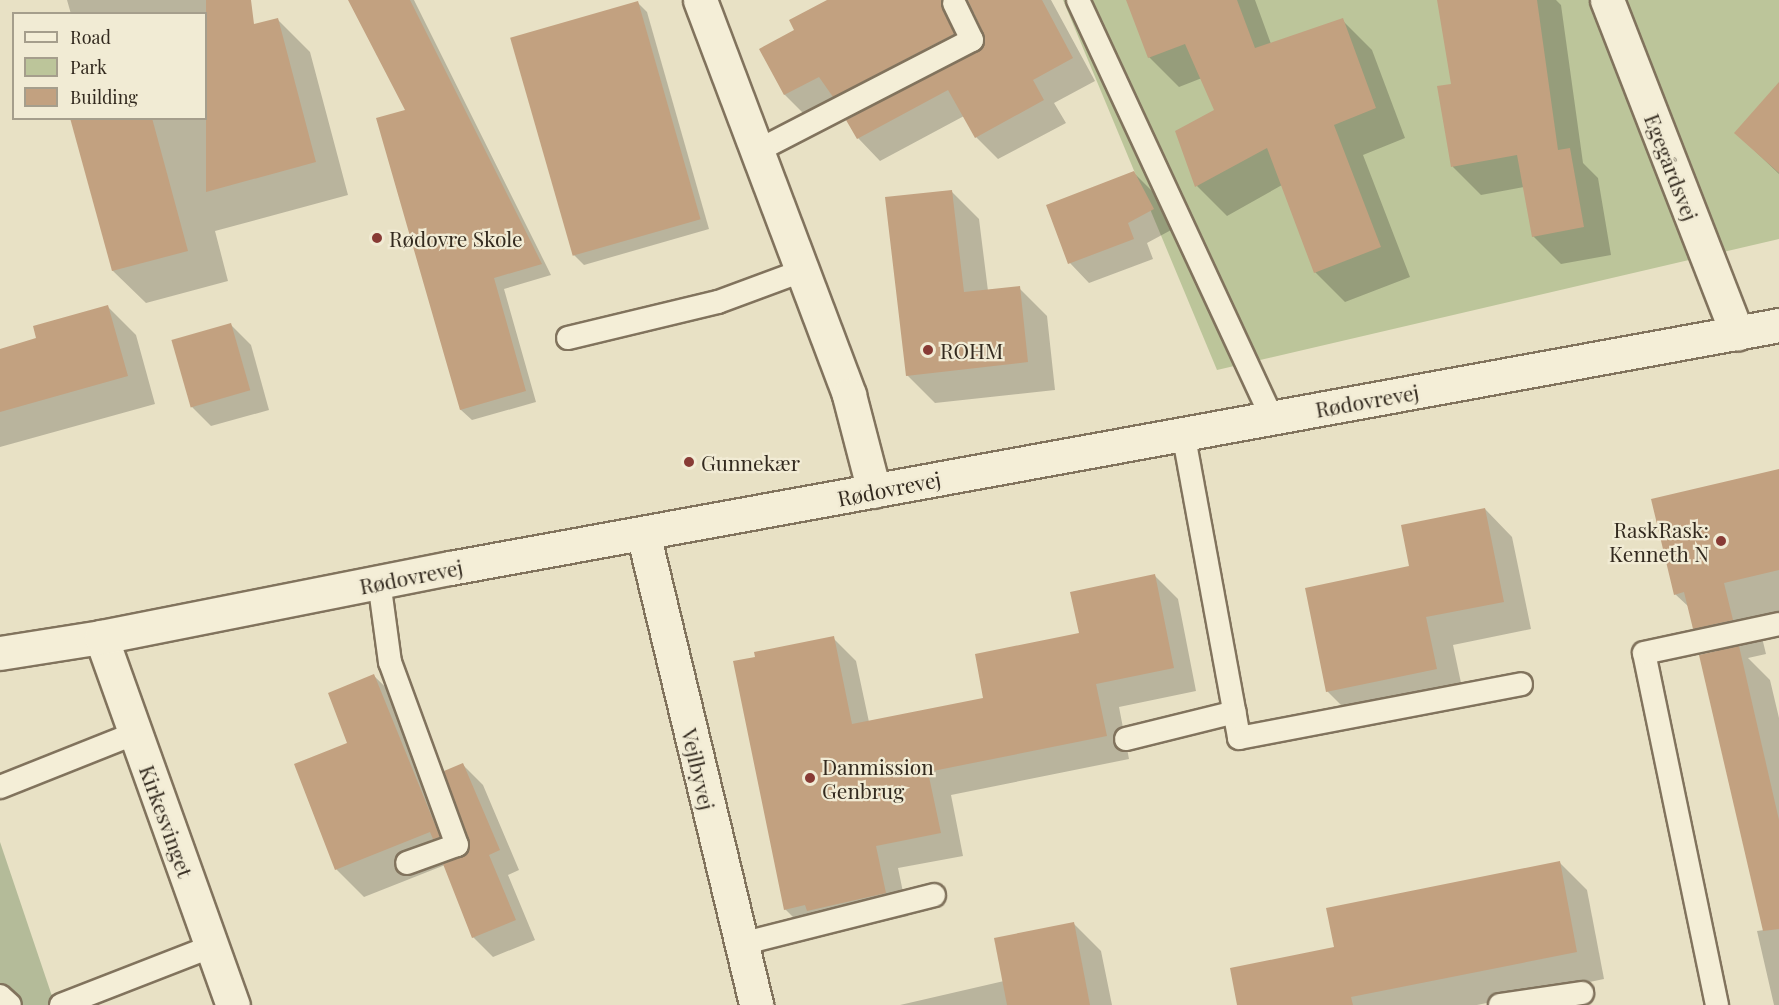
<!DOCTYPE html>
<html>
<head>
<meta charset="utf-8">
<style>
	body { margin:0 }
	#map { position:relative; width:1779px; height:1005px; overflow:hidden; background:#e8e1c5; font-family:"Playfair Display",serif }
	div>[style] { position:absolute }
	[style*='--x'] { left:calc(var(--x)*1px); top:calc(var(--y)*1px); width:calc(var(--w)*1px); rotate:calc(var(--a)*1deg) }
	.green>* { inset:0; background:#bcc59a }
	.cemetery>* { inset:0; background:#b4bb99 }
	.shadow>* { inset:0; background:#0003 }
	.building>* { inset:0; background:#c2a180; transform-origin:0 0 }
	.roads { filter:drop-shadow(2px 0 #81735d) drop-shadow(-2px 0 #81735d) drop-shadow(0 2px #81735d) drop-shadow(0 -2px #81735d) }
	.lane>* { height:22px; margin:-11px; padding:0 11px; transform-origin:11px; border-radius:11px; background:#f4eed7 }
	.street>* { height:33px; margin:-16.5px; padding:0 16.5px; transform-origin:16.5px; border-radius:16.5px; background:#f4eed7 }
	.secondary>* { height:33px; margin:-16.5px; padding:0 16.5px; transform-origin:16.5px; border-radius:16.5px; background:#f4eed7 }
	.dots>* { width:16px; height:16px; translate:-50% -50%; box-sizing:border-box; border:3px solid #f1ebd4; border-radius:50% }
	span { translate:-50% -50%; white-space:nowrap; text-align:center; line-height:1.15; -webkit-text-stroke:4.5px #f1ebd4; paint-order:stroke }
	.street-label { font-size:21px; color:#332a1f }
	.poi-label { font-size:21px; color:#332a1f }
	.left { translate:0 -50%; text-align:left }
	.right { translate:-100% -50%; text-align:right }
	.legend { position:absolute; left:12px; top:12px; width:195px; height:108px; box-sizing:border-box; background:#f1ebd4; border:2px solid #a59e8c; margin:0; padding:8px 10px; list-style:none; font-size:18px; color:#332a1f }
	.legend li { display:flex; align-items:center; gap:12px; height:30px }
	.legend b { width:30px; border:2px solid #a59e8c }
</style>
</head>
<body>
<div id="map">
	<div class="green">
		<div style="clip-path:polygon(1063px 0,1779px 0,1779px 239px,1217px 370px)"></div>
	</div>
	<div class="cemetery">
		<div style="clip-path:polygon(0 842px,55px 1005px,0 1005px)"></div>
	</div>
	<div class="shadow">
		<div style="clip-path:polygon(67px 0,208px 0,217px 36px,277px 19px,310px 52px,348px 195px,215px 231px,228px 281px,146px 303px,113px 271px,72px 118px,206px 118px,206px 14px,71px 14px)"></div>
		<div style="clip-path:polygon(349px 0,414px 0,551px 275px,504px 289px,536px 402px,472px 420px,461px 410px,407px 111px)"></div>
		<div style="clip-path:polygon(evenodd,830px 0,1051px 0,1095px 81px,1054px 103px,1066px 123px,998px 159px,976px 137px,964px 116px,880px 161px,858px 138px,855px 117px,839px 100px,807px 117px,785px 95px,761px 50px,797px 30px,830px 0,975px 12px,986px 34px,985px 48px,974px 54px,962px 26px,965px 17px,975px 12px)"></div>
		<div style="clip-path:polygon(1127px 0,1255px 0,1271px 44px,1342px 20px,1372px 50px,1405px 138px,1363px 155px,1410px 277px,1345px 302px,1315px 272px,1282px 185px,1227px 216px,1197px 186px,1216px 111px,1202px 78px,1179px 87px,1149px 57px)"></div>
		<div style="clip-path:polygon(1438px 0,1556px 0,1561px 5px,1583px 163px,1598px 178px,1611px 255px,1561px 264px,1533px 236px,1524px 187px,1481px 195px,1453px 167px,1452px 85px)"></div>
		<div style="clip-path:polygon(637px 2px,647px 12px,709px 229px,584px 265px,574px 255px)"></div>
		<div style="clip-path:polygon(1779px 85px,1779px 174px,1736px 133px)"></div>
		<div style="clip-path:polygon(1134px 173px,1154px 193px,1173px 229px,1147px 243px,1153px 259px,1089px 283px,1070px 263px)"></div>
		<div style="clip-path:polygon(951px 191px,979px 219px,988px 291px,1019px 288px,1047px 316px,1055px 390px,935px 403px,907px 375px)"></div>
		<div style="clip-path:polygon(108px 307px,136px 335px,155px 404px,0 447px,0 350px,38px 340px)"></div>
		<div style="clip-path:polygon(231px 325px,251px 345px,269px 410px,211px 426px,191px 406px)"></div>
		<div style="clip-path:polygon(1779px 470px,1779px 612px,1757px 617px,1766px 654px,1748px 658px,1770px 680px,1779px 718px,1779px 1005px,1774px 1005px,1757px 931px,1764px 930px,1719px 652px,1694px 628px,1690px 608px,1675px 594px)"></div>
		<div style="clip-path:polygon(1485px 509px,1512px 537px,1531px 629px,1453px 645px,1464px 697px,1355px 719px,1327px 691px,1411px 568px)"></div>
		<div style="clip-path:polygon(1155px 576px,1178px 599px,1196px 691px,1119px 707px,1129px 759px,951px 795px,963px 856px,898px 868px,908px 916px,831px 933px,826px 928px,808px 932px,785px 909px,833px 638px,856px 661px,869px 722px,985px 699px,1081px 634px)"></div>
		<div style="clip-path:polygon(374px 676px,402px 703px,464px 858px,472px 847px,463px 765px,483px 785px,519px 870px,508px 875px,535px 940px,493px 957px,473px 937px,445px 865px,364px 897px,336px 869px,349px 744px)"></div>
		<div style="clip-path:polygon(1559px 862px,1587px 890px,1604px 979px,1477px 1005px,1239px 1005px,1336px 948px)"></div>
		<div style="clip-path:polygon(1073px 923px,1101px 951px,1112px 1005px,900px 1005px,1004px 981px)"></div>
	</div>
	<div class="building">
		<div style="clip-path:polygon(206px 0,251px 0,254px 24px,278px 18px,316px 162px,206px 192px)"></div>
		<div style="clip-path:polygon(348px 0,410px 0,542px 264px,494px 278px,526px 391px,460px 410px,376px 118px,405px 110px)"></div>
		<div style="clip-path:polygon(827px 0,941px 0,954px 34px,833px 97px,819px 77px,784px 95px,759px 49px,794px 30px,789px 20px)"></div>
		<div style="clip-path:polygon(968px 0,1042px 0,1073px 58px,1033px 80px,1044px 100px,975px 138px,948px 90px,857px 139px,846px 120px,983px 48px,984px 35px)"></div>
		<div style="clip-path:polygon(1126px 0,1237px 0,1255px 48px,1343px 18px,1376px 108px,1334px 125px,1381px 247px,1314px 273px,1267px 148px,1195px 187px,1175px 131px,1214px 110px,1185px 44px,1148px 58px)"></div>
		<div style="clip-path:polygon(1437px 0,1537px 0,1558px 150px,1570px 148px,1584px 227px,1532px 237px,1517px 155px,1451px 167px,1437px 86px,1451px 84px)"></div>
		<div style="left:638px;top:1px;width:227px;height:133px;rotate:74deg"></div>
		<div style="clip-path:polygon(1779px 82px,1779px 173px,1734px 133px)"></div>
		<div style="clip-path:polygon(70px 118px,152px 118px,188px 251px,112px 271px)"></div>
		<div style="clip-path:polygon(1134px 171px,1154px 209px,1128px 223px,1134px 239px,1068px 264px,1046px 205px)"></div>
		<div style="clip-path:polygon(952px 190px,964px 292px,1020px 286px,1028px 362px,906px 376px,885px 197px)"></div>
		<div style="clip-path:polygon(108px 305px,128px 376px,0 412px,0 349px,36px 338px,33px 326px)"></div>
		<div style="left:231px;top:323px;width:70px;height:62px;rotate:74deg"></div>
		<div style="clip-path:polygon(1779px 469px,1779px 570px,1724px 583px,1733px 620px,1693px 629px,1684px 592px,1674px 595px,1651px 499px)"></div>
		<div style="clip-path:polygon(1485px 508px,1504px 602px,1426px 617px,1437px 669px,1326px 692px,1305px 588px,1409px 566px,1401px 525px)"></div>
		<div style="clip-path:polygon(1155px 574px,1174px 668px,1096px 684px,1107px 736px,928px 772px,941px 833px,876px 846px,886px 893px,807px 911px,805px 905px,784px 910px,733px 661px,755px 657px,754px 652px,834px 636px,852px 724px,983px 698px,975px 654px,1079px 633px,1070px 592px)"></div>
		<div style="clip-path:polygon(1739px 646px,1779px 820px,1779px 929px,1763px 931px,1699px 655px)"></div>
		<div style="clip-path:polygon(374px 674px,440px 837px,433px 839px,430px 832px,335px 870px,294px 764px,347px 743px,328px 693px)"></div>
		<div style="clip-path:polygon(463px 763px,500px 850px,489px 855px,516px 920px,472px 938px,443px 864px,462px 857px,470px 848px,444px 771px)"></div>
		<div style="clip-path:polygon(1560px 861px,1577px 952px,1351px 997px,1353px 1005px,1237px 1005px,1230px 968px,1334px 947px,1326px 908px)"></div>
		<div style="clip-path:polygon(1074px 922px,1090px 1005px,1007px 1005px,994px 938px)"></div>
	</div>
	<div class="roads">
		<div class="lane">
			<div style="--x:1078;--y:0;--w:460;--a:65.1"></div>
			<div style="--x:757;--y:151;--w:242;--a:-27.3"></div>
			<div style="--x:972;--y:40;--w:41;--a:-115.9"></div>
			<div style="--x:568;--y:338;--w:154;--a:-13.5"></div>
			<div style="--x:718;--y:302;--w:90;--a:-20.3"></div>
			<div style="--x:1183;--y:432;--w:311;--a:79.6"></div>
			<div style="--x:1239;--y:738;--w:287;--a:-10.8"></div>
			<div style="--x:379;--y:581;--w:82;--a:82.3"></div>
			<div style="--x:390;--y:662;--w:195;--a:69.9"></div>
			<div style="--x:457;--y:845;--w:53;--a:160.2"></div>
			<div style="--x:1126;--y:739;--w:112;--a:-13.9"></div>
			<div style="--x:0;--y:787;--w:146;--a:-21.7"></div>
			<div style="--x:741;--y:944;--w:199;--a:-14.2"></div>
			<div style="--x:0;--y:996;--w:13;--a:42"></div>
			<div style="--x:61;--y:1005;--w:162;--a:-21.3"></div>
			<div style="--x:1500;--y:1005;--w:83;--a:-8.3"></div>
			<div style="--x:1717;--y:1005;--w:359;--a:-101.7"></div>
			<div style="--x:1644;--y:653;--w:138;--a:-12.1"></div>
		</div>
		<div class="street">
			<div style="--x:700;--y:0;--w:422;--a:69.3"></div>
			<div style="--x:849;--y:395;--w:99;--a:75.4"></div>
			<div style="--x:1607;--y:0;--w:358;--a:68.7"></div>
			<div style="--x:643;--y:533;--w:485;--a:76.5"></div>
			<div style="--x:101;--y:637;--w:391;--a:70.3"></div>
		</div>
		<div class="secondary">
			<div style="--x:0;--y:653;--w:102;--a:-9"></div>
			<div style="--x:101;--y:637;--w:356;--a:-11.2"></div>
			<div style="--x:450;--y:568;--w:1351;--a:-10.36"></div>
		</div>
	</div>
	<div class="dots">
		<div style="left:377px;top:238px;background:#883b35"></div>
		<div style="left:928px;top:350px;background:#883b35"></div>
		<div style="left:689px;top:462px;background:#883b35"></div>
		<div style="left:1721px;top:541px;background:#883b35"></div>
		<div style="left:810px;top:778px;background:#883b35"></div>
	</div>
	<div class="street-label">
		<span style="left:1672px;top:167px;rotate:69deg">Egegårdsvej</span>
		<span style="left:1367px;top:400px;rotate:-10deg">Rødovrevej</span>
		<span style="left:889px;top:488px;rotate:-11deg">Rødovrevej</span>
		<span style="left:411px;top:576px;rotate:-11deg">Rødovrevej</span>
		<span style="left:699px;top:769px;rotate:77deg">Vejlbyvej</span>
		<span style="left:167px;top:821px;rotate:70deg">Kirkesvinget</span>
	</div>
	<div class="poi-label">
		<span class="left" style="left:389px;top:238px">Rødovre Skole</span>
		<span class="left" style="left:940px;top:350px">ROHM</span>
		<span class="left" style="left:701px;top:462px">Gunnekær</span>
		<span class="right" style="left:1709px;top:541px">RaskRask:<br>Kenneth N</span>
		<span class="left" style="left:822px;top:778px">Danmission<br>Genbrug</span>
	</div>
	<ul class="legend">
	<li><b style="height:8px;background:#f4eed7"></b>Road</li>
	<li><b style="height:16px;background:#bcc59a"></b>Park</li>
	<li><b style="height:16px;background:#c2a180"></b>Building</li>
	</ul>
</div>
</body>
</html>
